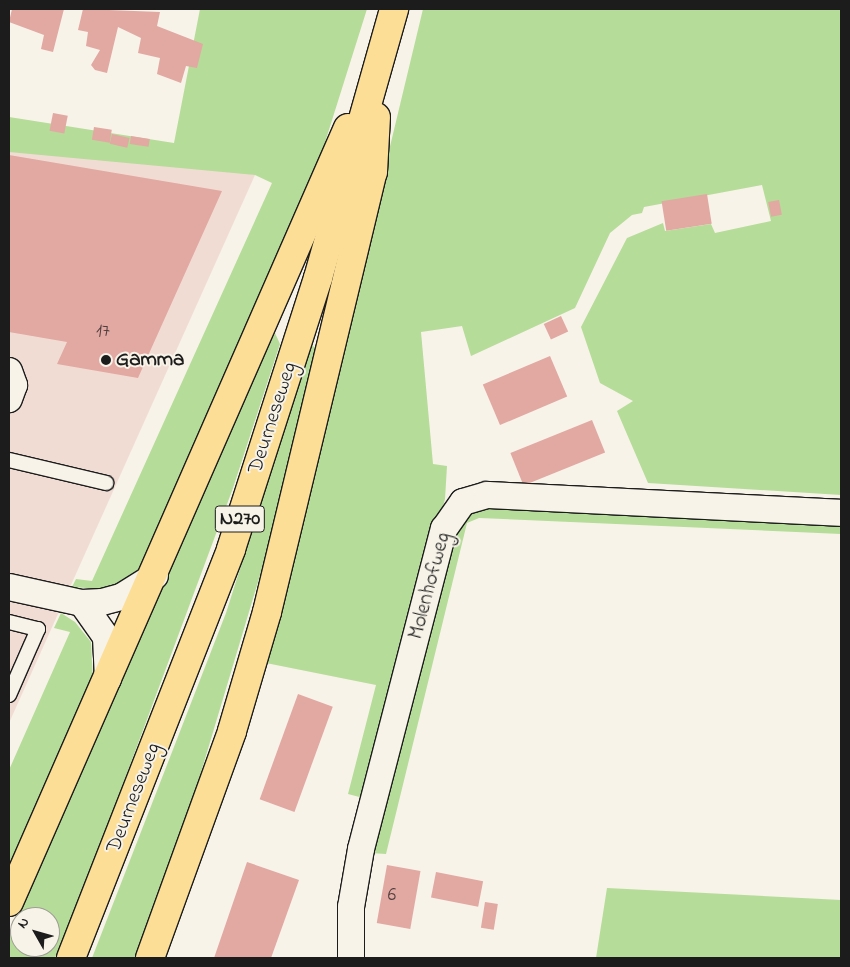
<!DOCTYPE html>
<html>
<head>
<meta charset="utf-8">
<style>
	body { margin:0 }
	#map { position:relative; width:850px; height:967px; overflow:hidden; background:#f7f3e8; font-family:"Indie Flower",sans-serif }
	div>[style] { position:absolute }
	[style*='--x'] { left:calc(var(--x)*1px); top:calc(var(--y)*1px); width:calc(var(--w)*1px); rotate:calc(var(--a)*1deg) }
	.built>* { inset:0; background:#f1dcd3 }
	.green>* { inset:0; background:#b5dc98 }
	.building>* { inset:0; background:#e2a8a2; transform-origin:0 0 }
	.roads { filter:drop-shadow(1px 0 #1c1c1c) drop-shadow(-1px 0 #1c1c1c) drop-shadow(0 1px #1c1c1c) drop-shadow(0 -1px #1c1c1c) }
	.lane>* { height:14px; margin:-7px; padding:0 7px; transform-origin:7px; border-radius:7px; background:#f7f3e8 }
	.street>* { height:26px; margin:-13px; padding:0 13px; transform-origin:13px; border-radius:13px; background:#f7f3e8 }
	.primary>* { height:28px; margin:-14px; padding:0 14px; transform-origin:14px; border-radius:14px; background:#fcde96 }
	.dots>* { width:14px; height:14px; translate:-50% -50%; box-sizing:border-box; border:2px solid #f7f3e8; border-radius:50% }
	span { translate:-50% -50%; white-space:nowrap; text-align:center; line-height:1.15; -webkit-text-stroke:4px #f7f3e8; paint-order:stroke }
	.number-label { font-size:19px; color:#4e3f3e }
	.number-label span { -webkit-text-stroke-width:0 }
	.shield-label span { padding:1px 4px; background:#f7f3e8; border:1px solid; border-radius:4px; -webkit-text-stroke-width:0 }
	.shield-label { font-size:20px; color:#1c1c1c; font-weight:700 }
	.poi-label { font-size:21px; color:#1c1c1c; font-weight:700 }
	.left { translate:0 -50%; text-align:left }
	.street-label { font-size:21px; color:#1c1c1c }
	.frame { position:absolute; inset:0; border:10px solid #1c1c1c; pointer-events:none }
	.north { position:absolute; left:10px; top:907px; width:50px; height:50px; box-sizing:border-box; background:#f7f3e8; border:1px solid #9f9d96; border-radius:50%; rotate:308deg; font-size:14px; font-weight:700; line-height:20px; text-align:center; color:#1c1c1c }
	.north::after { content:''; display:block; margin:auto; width:18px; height:22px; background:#1c1c1c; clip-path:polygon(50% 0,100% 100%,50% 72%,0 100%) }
</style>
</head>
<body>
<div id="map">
	<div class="built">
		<div style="clip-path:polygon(9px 129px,255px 175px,9px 723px)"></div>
	</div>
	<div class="green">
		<div style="clip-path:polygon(200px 9px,367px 9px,304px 209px,150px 559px,124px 583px,101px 589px,72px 587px,76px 579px,92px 581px,272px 183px,255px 175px,9px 152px,9px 117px,174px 143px)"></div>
		<div style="clip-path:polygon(423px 9px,841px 9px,841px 495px,648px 483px,617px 411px,633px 401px,600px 383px,581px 327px,627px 238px,663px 223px,665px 231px,711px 224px,715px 233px,771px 221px,762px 185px,644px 207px,642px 213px,632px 215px,610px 233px,575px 308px,471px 356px,462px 326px,421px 332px,433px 464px,447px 466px,445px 499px,367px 799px,348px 794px,376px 685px,266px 663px)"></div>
		<div style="clip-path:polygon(evenodd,275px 333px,280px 344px,233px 488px,78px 905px,55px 958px,9px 958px,9px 933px,192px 509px,275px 333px,20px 917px,50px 917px,50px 947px,20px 947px,20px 917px)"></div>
		<div style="clip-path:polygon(311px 345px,320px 350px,290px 475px,184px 829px,135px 958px,92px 958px,226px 613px)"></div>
		<div style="clip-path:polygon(479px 506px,841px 521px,841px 534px,479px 518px,467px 523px,386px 854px,371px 853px,451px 534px,465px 515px)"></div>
		<div style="clip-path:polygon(61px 613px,75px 622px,91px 642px,93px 682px,9px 874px,9px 770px,70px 632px,54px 628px)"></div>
		<div style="clip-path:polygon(607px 888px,841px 900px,841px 958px,596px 958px)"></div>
	</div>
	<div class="building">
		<div style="clip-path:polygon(12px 9px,64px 9px,53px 52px,41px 49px,44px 35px,9px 22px)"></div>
		<div style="clip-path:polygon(83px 9px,160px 12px,157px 26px,203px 44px,197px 68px,186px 66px,181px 83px,157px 74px,160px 58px,138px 53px,141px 38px,118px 27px,107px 73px,95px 70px,91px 65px,100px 50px,86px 46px,88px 32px,78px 30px)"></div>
		<div style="left:53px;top:113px;width:15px;height:18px;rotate:11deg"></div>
		<div style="left:94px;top:127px;width:18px;height:13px;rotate:9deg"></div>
		<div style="left:112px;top:134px;width:18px;height:10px;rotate:13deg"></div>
		<div style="left:131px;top:136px;width:19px;height:8px;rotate:9deg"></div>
		<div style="clip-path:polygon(9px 155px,222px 191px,138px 378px,57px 364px,67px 342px,9px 332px)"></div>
		<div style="left:707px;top:194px;width:30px;height:46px;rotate:81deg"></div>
		<div style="left:779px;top:200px;width:15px;height:11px;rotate:79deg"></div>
		<div style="left:561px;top:316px;width:17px;height:19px;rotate:65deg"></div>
		<div style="left:550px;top:356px;width:44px;height:73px;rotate:67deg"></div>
		<div style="left:592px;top:420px;width:35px;height:88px;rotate:68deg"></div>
		<div style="left:298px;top:694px;width:37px;height:112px;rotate:20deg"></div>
		<div style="clip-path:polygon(247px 862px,299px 880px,271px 958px,214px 958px)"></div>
		<div style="left:387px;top:865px;width:34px;height:59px;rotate:10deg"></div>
		<div style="left:436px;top:872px;width:48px;height:26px;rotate:11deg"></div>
		<div style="left:485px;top:902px;width:13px;height:26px;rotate:9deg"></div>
	</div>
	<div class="roads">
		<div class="lane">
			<div style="--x:9;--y:460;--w:100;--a:13.3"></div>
			<div style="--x:9;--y:622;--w:30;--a:14"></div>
			<div style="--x:38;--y:629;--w:72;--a:113.7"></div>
		</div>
		<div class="street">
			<div style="--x:9;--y:371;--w:15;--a:70"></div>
			<div style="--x:14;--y:385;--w:15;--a:110"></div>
			<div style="--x:9;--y:587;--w:75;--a:12.4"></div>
			<div style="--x:82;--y:603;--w:20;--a:-3"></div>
			<div style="--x:102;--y:602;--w:20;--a:-15"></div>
			<div style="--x:121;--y:597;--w:40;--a:-32"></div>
			<div style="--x:82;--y:603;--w:42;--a:54.8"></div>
			<div style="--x:106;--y:637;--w:42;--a:87.3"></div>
			<div style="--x:351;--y:958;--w:51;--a:-90"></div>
			<div style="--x:351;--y:907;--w:59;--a:-80.2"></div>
			<div style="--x:361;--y:849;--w:331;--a:-75.5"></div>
			<div style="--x:444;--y:529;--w:33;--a:-55"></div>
			<div style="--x:463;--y:502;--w:25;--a:-16"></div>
			<div style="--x:487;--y:495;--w:354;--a:2.9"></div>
		</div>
		<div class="primary">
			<div style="--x:9;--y:902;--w:845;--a:-66.35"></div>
			<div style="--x:71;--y:958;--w:439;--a:-68.6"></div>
			<div style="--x:231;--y:549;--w:285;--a:-72.2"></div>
			<div style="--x:318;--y:278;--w:280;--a:-74.2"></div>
			<div style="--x:150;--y:958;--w:241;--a:-70.1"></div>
			<div style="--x:232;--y:731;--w:124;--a:-73.6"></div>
			<div style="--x:267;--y:612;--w:453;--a:-76.5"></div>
			<div style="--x:373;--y:172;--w:55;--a:-86.9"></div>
		</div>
	</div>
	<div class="dots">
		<div style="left:106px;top:360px;background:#1c1c1c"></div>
	</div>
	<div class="number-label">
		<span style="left:103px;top:332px">17</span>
		<span style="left:392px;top:896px">6</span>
	</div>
	<div class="shield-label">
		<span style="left:240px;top:519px">N270</span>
	</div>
	<div class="poi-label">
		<span class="left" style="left:116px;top:360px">Gamma</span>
	</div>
	<div class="street-label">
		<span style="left:273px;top:418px;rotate:-72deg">Deurneseweg</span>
		<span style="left:430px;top:586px;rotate:-75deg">Molenhofweg</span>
		<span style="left:134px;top:798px;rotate:-69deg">Deurneseweg</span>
	</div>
	<div class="frame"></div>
	<div class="north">N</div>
</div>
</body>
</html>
